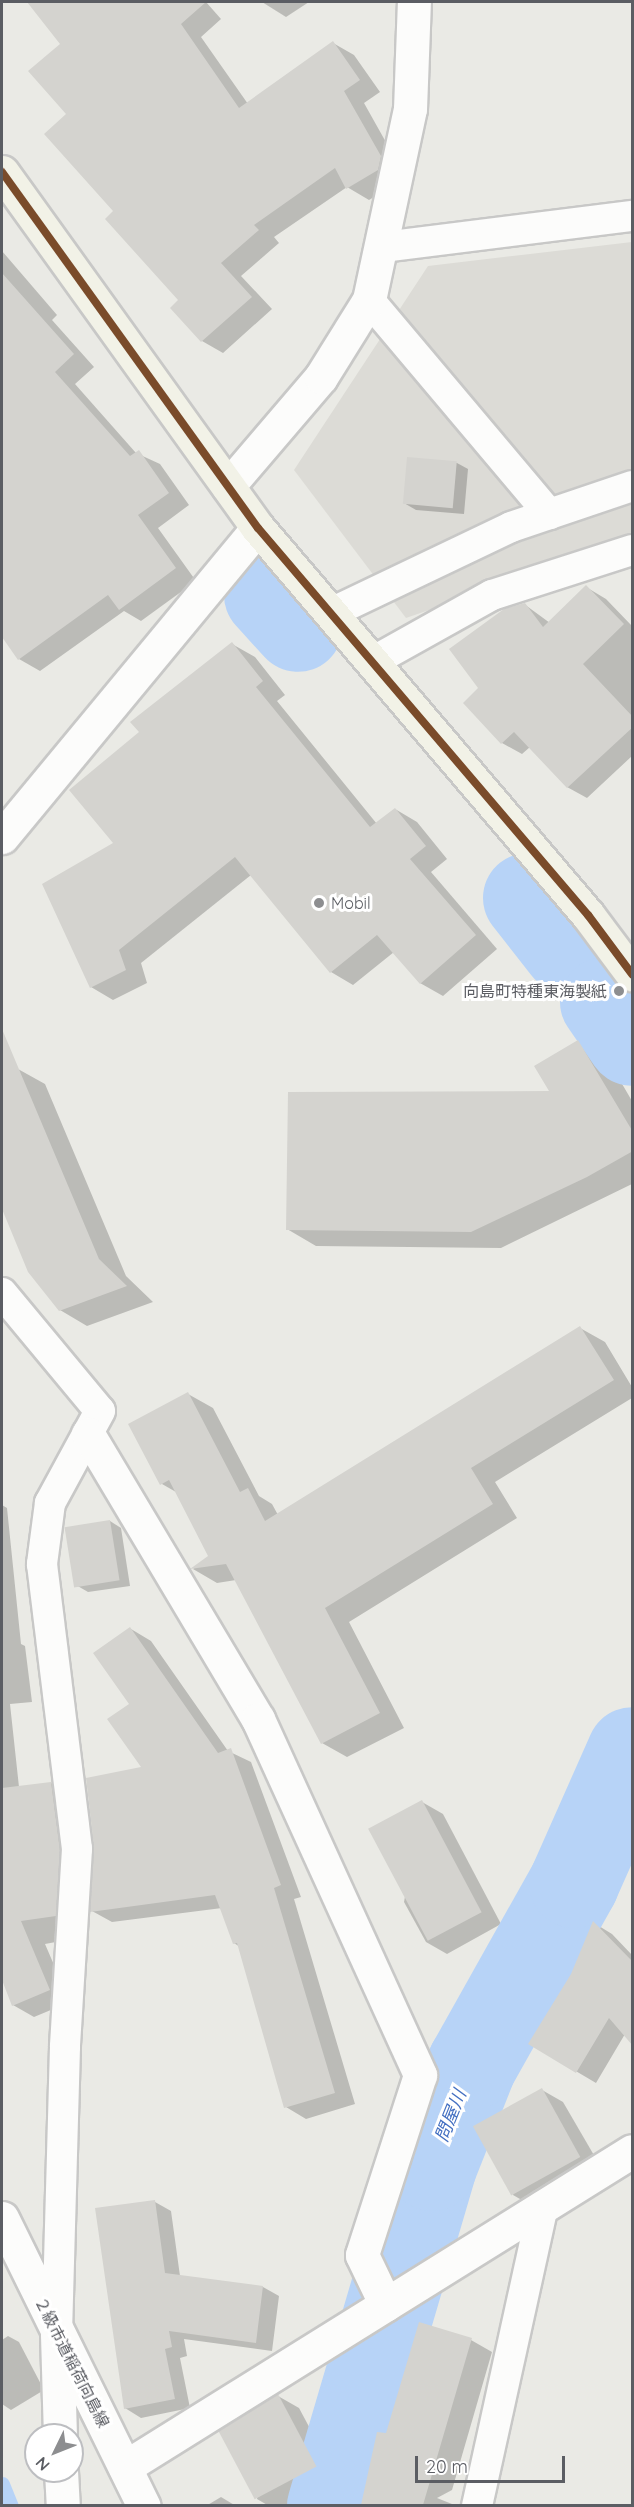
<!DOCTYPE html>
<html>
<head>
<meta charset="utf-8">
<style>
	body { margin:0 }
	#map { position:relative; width:634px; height:2507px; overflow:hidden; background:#eaeae5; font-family:Quicksand,"Noto Sans JP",sans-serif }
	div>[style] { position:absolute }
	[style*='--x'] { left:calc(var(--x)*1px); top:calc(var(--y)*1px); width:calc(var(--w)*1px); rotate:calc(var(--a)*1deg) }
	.industrial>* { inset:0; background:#dcdbd6 }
	.shadow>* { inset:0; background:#0003 }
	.stream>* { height:15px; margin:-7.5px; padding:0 7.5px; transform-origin:7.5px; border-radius:7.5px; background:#b7d3f7 }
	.river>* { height:90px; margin:-45px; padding:0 45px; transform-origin:45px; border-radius:45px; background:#b7d3f7 }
	.building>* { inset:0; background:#d4d3cf; transform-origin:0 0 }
	.roads { filter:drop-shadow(2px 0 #c8c8c7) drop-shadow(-2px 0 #c8c8c7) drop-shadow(0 2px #c8c8c7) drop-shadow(0 -2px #c8c8c7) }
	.lane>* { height:30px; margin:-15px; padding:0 15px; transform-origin:15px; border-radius:15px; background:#fcfcfb }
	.street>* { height:33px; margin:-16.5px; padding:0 16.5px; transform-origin:16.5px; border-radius:16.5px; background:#fcfcfb }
	.secondary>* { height:33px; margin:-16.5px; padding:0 16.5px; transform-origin:16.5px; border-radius:16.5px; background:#fcfcfb }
	.primary>* { height:33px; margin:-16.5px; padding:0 16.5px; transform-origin:16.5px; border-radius:16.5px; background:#f2f2e7 }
	.bus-1>* { height:8px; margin:-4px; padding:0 4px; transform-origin:4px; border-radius:4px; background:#7a4b2a }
	.dots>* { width:16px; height:16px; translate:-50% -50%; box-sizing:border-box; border:3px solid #fff; border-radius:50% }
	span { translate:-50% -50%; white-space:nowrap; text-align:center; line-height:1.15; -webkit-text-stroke:6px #fff; paint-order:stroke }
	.poi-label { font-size:16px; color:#5b5d63 }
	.left { translate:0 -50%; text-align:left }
	.right { translate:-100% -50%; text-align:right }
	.street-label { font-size:16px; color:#5b5d63 }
	.water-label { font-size:18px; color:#4470c2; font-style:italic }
	.frame { position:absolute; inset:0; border:3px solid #5b5d63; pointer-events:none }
	.north { position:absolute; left:24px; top:2423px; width:60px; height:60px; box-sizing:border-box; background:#fff; border:2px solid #bdbec1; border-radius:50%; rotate:227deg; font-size:16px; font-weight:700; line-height:24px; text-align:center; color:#5b5d63 }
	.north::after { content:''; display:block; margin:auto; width:21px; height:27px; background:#8d8e90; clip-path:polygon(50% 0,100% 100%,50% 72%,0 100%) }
	.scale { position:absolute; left:415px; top:2456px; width:150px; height:27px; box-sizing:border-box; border:3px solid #5b5d63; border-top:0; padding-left:8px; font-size:18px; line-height:21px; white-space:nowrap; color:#5b5d63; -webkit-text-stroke:4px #fff; paint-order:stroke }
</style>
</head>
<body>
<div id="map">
	<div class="industrial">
		<div style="clip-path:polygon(632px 242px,632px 540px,406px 618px,294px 470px,428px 266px)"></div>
	</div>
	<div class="shadow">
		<div style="clip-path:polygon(29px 2px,206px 2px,221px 19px,201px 37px,248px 104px,333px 43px,354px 55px,380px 92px,364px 103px,401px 169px,399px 182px,369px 200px,347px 187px,274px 237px,279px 243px,241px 276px,272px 309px,223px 353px,202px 341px,181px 301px,116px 211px,68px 114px,62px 44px)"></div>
		<div style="clip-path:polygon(262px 2px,309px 2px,286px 17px)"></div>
		<div style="clip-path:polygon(2px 251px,57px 315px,52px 320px,94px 367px,75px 384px,136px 453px,160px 464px,189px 505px,158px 528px,196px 581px,141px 621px,124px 611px,40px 671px,19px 659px,2px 634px,2px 609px,11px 602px,2px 590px,2px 437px,33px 408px,2px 372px)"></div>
		<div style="clip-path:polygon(408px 458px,457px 463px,468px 469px,464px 514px,416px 510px,404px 503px)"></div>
		<div style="clip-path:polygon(586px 587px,606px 599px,632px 626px,632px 756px,587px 798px,567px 787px,530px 747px,522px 754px,502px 743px,480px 688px,524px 604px,550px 623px)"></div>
		<div style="clip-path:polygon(232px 644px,255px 657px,285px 695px,277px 701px,377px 824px,395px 809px,417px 822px,447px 859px,431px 872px,497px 949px,443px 996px,420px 983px,394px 952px,353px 985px,331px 972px,251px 875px,141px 963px,147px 983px,113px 1000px,91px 987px,115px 843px,141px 732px)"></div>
		<div style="clip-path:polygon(578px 1042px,607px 1058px,632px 1101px,632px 1184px,501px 1248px,316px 1246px,287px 1229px,552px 1092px)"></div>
		<div style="clip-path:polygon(18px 1069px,45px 1084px,126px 1276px,153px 1302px,87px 1326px,60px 1310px,29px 1271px,2px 1205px,2px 1076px)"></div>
		<div style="clip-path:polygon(580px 1328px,605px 1342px,632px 1387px,632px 1398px,495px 1482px,517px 1518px,349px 1622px,404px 1728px,347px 1757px,322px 1743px,236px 1580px,217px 1583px,193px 1569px,210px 1557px,176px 1492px,162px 1484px,188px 1394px,213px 1408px,259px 1496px,272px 1504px,278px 1515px)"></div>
		<div style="clip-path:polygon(2px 1505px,7px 1508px,21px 1644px,25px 1646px,32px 1702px,10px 1704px,19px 1787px,51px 1783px,72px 1795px,61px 1941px,45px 1944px,70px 2002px,34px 2017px,13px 2005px,2px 1976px)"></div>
		<div style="clip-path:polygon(110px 1521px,121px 1528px,130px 1586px,88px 1592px,76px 1585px)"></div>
		<div style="clip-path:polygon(131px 1629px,151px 1641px,228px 1751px,251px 1762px,301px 1897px,294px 1899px,355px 2104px,306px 2119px,286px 2107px,240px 1947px,234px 1943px,222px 1908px,112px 1922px,92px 1911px,144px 1768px,131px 1704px)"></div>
		<div style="clip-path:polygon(422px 1802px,443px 1814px,501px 1924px,447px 1954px,426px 1942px,404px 1902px)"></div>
		<div style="clip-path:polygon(632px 1835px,632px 1849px,627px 1837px)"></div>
		<div style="clip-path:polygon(594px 1923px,612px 1934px,632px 1955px,632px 2044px,625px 2034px,596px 2083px,530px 2044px,572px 1975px)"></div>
		<div style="clip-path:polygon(542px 2090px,563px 2102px,602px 2169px,534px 2207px,513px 2195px)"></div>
		<div style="clip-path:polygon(155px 2202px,171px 2211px,180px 2276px,263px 2287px,279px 2296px,272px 2351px,184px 2339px,187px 2356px,180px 2358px,190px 2408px,141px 2418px,125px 2408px)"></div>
		<div style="clip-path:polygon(8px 2336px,19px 2342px,44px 2390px,11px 2410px,2px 2404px,2px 2340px)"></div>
		<div style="clip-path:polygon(471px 2340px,492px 2352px,452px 2490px,437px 2498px,457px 2506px,362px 2506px,378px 2434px,387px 2435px)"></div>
		<div style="clip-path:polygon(278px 2396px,299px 2408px,337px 2479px,288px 2506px,269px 2506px,257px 2499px)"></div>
		<div style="clip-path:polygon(221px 2497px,236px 2506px,206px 2506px)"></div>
	</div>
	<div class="stream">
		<div style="--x:2;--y:2484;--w:24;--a:68"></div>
	</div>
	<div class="river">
		<div style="--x:269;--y:595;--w:43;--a:47.8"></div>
		<div style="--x:528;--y:898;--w:63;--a:52"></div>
		<div style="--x:605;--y:1002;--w:47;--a:55.3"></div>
		<div style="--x:332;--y:2506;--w:354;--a:-73.6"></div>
		<div style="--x:432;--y:2166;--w:109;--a:-68.4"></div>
		<div style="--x:472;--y:2065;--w:209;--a:-60.7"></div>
		<div style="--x:574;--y:1883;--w:143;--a:-66.1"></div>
	</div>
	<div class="building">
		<div style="clip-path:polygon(27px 2px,206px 2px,181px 24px,239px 108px,333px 41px,360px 80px,344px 91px,381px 156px,378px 170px,346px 189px,335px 168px,254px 225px,259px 230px,221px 263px,252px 297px,201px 342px,170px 308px,178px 300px,105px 219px,113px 211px,44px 134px,66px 114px,28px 71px,60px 44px)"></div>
		<div style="clip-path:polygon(2px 273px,74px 354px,55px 372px,130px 456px,139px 450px,169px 493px,138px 515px,176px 568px,119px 610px,108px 595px,18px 660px,2px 637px)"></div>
		<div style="left:407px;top:457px;width:50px;height:47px;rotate:5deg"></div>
		<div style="clip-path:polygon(586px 585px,624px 624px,583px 664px,633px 717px,633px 727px,567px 788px,514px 732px,501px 744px,463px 703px,478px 688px,449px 649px,504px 609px,525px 603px,543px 627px)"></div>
		<div style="clip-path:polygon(232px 642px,263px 681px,256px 687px,370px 827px,395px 808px,426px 846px,410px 859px,476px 935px,420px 984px,377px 935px,330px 973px,235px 857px,119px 950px,126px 970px,90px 988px,42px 884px,113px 843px,69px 790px,139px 732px,130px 722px)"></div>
		<div style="clip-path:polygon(2px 1029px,99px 1259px,127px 1286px,59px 1311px,28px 1272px,2px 1209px)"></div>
		<div style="clip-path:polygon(578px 1040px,633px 1132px,633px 1151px,587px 1177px,471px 1232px,286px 1230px,288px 1092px,549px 1091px,534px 1066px)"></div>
		<div style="clip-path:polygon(580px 1326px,614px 1380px,471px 1468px,493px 1504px,325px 1608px,380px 1713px,321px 1744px,226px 1564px,190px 1569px,208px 1556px,169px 1480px,160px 1485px,128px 1424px,188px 1392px,240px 1492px,248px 1488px,265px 1521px)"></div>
		<div style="left:110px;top:1520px;width:61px;height:46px;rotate:81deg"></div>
		<div style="clip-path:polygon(130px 1627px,218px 1753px,231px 1748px,281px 1885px,274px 1888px,335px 2093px,284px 2108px,237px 1943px,233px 1944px,215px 1895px,90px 1912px,94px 1847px,86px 1778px,141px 1767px,107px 1719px,129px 1704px,93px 1653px)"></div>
		<div style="clip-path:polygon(51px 1782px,60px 1850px,56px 1916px,21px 1921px,50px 1990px,12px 2006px,2px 1980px,2px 1788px)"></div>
		<div style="left:422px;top:1800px;width:127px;height:61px;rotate:62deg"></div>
		<div style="clip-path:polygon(593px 1921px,633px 1962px,633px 2046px,609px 2018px,576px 2073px,528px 2044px,571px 1974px)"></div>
		<div style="left:542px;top:2088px;width:79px;height:79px;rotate:61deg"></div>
		<div style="clip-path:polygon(155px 2200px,165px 2273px,263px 2286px,256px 2343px,169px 2331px,172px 2347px,165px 2349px,175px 2399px,124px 2409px,95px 2208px)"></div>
		<div style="clip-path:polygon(419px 2322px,472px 2338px,423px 2505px,361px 2505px,377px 2432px,386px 2433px)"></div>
		<div style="left:278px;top:2394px;width:82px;height:70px;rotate:62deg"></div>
	</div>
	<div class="roads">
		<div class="lane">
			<div style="--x:383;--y:247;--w:251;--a:-7.1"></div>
			<div style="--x:369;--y:300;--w:280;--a:49.9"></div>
			<div style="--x:331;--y:613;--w:199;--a:-25.5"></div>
			<div style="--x:511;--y:527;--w:128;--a:-18.7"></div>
			<div style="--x:372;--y:662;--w:137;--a:-29.2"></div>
			<div style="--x:492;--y:595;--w:147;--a:-17.8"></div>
			<div style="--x:2;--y:1293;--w:153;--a:50.3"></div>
			<div style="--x:100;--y:1411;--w:105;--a:118.5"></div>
			<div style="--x:50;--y:1503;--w:62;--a:97.5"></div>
			<div style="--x:42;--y:1564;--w:287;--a:83"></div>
			<div style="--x:77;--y:1849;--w:198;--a:93.5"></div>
			<div style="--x:65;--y:2047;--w:288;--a:91.6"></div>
			<div style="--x:477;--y:2506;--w:307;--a:-77.6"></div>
		</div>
		<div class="street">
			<div style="--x:2;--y:837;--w:401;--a:-50.4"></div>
			<div style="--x:88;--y:1434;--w:332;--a:59.2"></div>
			<div style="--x:258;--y:1719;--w:391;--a:65.5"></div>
			<div style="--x:420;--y:2075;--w:189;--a:107.9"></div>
			<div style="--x:362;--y:2255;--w:55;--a:64.4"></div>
			<div style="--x:57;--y:2335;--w:100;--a:88.3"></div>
			<div style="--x:125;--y:2467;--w:597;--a:-31.93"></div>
			<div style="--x:61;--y:2471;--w:35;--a:87"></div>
		</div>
		<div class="secondary">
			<div style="--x:228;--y:486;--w:143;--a:-49.5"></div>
			<div style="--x:321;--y:377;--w:91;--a:-58.1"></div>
			<div style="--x:369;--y:300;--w:195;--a:-77.9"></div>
			<div style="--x:410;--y:109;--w:107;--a:-87.9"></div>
			<div style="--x:2;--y:2218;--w:321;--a:63.8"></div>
		</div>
		<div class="primary">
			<div style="--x:2;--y:172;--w:438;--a:54.3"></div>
			<div style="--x:258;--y:528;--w:509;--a:49.55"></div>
			<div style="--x:588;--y:915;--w:74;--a:53.3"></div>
		</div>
	</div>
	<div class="bus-1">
		<div style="--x:2;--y:172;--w:438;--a:54.3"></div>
		<div style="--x:258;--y:528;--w:509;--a:49.55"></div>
		<div style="--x:588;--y:915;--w:74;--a:53.3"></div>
	</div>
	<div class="dots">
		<div style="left:319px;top:903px;background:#8d8e90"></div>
		<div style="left:619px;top:991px;background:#8d8e90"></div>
	</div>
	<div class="poi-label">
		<span class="left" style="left:331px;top:903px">Mobil</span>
		<span class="right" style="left:607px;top:991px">向島町特種東海製紙</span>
	</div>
	<div class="street-label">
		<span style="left:72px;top:2362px;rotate:63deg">２級市道稲荷向島線</span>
	</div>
	<div class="water-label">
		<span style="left:451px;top:2116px;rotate:-68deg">問屋川</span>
	</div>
	<div class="frame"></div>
	<div class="north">N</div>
	<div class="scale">20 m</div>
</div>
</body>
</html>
